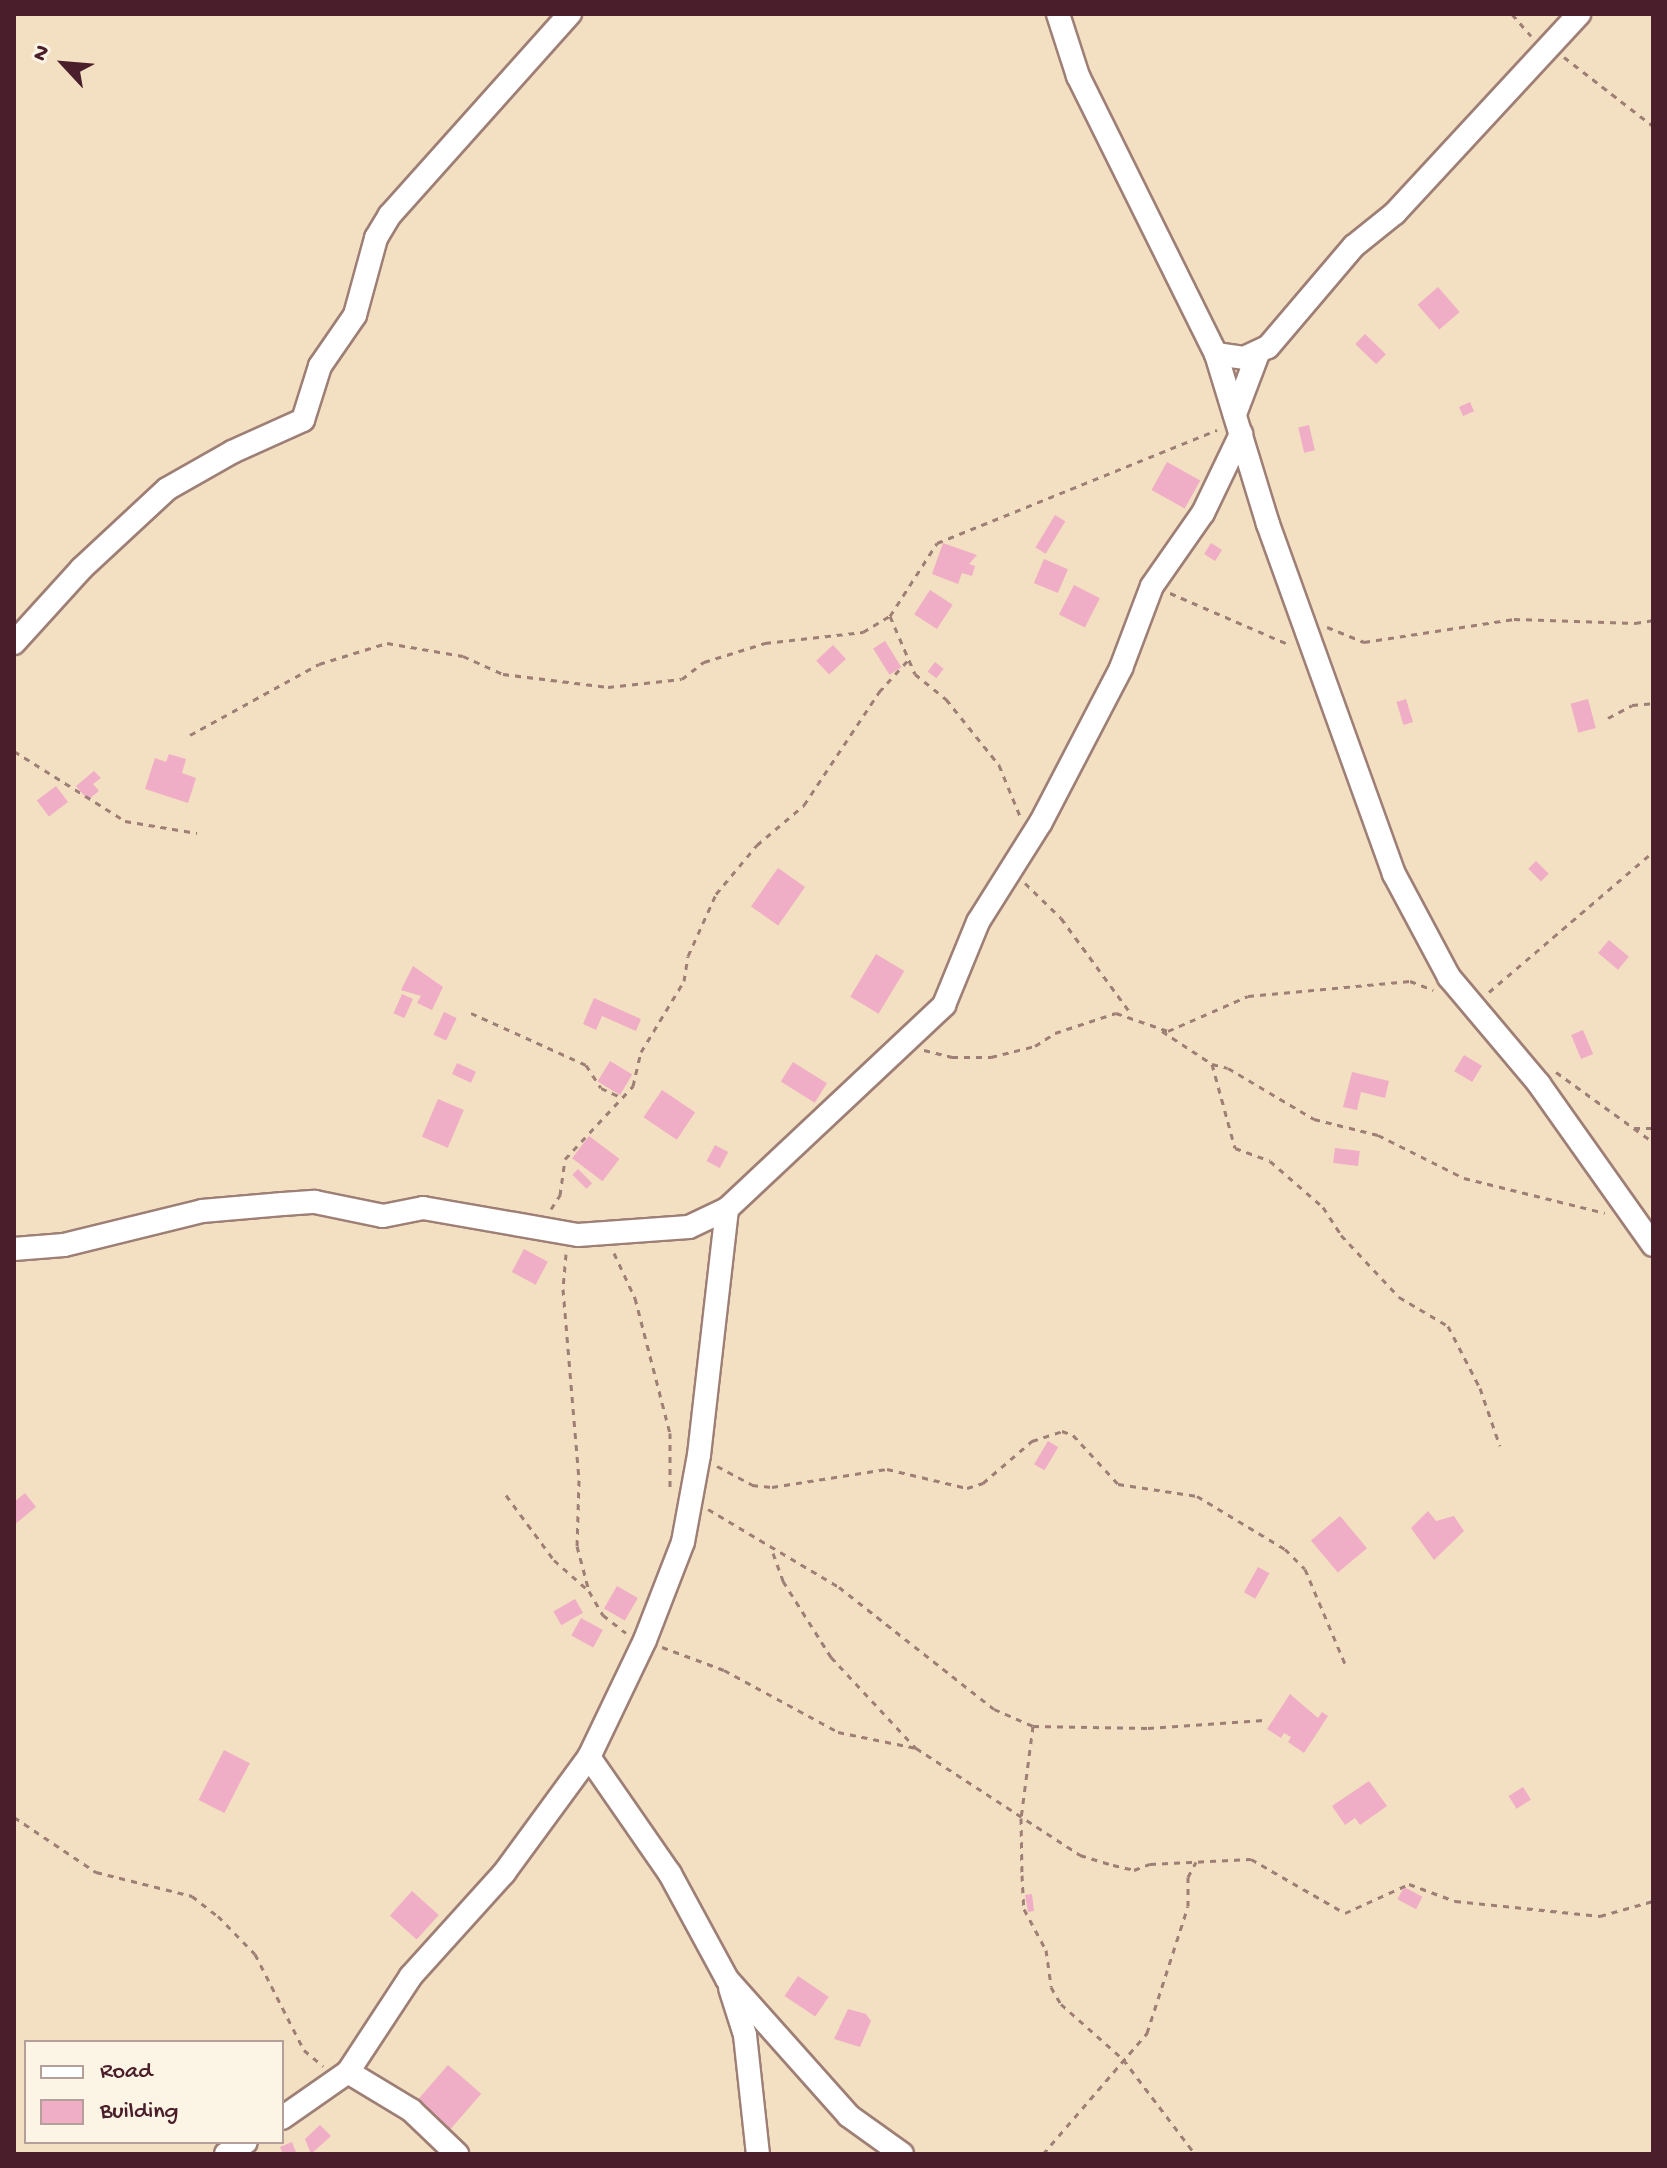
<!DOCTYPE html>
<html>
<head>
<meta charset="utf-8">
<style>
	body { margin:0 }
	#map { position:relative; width:1667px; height:2168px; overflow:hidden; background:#f3dfc1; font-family:"Gochi Hand",sans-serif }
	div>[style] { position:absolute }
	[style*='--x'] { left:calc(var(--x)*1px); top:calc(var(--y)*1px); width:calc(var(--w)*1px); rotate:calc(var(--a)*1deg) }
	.building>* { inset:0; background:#f0aec6; transform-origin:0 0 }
	.path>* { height:3px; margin-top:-1.5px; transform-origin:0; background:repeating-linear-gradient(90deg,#9e7f76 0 6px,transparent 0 12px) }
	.roads { filter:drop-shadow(2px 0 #9e7f76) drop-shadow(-2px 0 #9e7f76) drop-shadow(0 2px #9e7f76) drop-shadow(0 -2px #9e7f76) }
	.street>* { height:22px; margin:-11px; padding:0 11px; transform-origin:11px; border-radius:11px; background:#fff }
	span { translate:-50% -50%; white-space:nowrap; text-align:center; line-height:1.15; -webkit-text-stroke:6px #fcf5e5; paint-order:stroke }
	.frame { position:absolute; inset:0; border:16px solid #4a1f2b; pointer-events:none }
	.legend { position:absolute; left:24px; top:2040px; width:260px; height:104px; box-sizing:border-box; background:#fcf5e5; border:2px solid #b59f9b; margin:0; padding:10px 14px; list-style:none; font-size:24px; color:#4a1f2b }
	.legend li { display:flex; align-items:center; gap:16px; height:40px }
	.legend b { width:40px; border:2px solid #b59f9b }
	.north { position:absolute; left:24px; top:24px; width:80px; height:80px; -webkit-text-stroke:6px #fcf5e5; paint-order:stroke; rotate:296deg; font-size:22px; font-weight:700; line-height:32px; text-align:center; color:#4a1f2b }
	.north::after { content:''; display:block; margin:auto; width:28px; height:36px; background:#4a1f2b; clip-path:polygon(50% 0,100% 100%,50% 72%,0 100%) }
</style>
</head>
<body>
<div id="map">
	<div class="building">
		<div style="left:1438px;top:287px;width:33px;height:27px;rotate:49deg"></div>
		<div style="left:1365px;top:334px;width:29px;height:14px;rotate:44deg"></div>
		<div style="left:1470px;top:402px;width:10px;height:12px;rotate:66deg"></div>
		<div style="left:1309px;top:425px;width:26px;height:11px;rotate:77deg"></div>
		<div style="left:1167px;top:462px;width:38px;height:32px;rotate:29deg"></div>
		<div style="left:1055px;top:515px;width:12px;height:38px;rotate:31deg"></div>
		<div style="clip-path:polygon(943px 543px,977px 555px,969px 564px,975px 566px,972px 576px,962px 573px,958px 584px,932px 574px)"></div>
		<div style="left:1211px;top:543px;width:13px;height:13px;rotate:32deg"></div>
		<div style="left:1044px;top:559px;width:26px;height:26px;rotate:23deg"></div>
		<div style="left:1074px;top:585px;width:29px;height:33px;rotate:27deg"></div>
		<div style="left:930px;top:590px;width:27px;height:29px;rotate:33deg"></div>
		<div style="left:885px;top:641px;width:31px;height:14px;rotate:58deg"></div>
		<div style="left:833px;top:645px;width:19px;height:23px;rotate:47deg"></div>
		<div style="left:935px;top:662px;width:11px;height:12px;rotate:38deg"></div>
		<div style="left:1406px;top:699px;width:24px;height:10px;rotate:73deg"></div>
		<div style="left:1588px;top:699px;width:30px;height:18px;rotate:75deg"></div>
		<div style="clip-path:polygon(169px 754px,186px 759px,182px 773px,196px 778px,188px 803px,145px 789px,155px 758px,166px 762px)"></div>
		<div style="clip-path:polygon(94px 771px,101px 778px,93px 784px,99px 791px,88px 800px,76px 786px)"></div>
		<div style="left:56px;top:786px;width:20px;height:24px;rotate:53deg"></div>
		<div style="left:1536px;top:861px;width:18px;height:11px;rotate:45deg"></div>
		<div style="left:778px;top:868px;width:33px;height:47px;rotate:35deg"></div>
		<div style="left:1609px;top:940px;width:26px;height:17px;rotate:40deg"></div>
		<div style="left:876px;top:954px;width:33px;height:50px;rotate:31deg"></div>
		<div style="clip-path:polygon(413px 966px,443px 987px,432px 1010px,417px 1003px,421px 996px,401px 990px)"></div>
		<div style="left:402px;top:994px;width:12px;height:21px;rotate:24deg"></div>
		<div style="clip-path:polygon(594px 998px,641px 1019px,636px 1031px,602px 1016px,596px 1030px,583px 1024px)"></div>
		<div style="left:444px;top:1012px;width:14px;height:25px;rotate:25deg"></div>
		<div style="left:1583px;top:1030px;width:26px;height:13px;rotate:67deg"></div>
		<div style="left:1464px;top:1055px;width:21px;height:19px;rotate:31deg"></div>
		<div style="left:610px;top:1061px;width:26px;height:24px;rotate:31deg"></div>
		<div style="left:793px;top:1062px;width:40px;height:23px;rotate:32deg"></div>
		<div style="left:457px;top:1063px;width:21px;height:12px;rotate:25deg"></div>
		<div style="clip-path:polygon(1352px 1072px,1389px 1081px,1385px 1098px,1361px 1092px,1357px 1110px,1343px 1107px)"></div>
		<div style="left:662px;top:1090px;width:40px;height:33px;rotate:34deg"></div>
		<div style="left:438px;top:1099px;width:28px;height:41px;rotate:23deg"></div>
		<div style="left:589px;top:1136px;width:38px;height:28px;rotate:37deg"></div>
		<div style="left:715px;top:1145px;width:15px;height:18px;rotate:28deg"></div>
		<div style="left:1335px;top:1148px;width:25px;height:15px;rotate:7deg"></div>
		<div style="left:578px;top:1169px;width:20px;height:8px;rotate:45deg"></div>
		<div style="left:524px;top:1249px;width:27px;height:26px;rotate:28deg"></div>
		<div style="left:1048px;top:1441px;width:12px;height:27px;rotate:31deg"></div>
		<div style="clip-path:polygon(25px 1493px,36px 1507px,14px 1525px,14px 1502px)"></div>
		<div style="clip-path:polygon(1428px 1511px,1436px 1521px,1454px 1516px,1464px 1531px,1434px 1560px,1411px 1528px)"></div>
		<div style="left:1340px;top:1516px;width:42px;height:38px;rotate:50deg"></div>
		<div style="left:1258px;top:1567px;width:13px;height:29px;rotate:29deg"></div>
		<div style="left:617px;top:1586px;width:24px;height:26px;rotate:30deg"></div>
		<div style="left:575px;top:1599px;width:16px;height:25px;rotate:60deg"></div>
		<div style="left:581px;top:1618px;width:25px;height:20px;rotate:29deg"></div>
		<div style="clip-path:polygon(1290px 1694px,1318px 1718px,1322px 1712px,1328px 1716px,1304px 1753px,1288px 1742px,1291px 1737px,1284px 1733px,1281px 1738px,1267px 1729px)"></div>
		<div style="left:224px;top:1750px;width:29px;height:56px;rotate:27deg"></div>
		<div style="clip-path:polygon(1369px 1781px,1387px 1806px,1360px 1825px,1355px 1818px,1345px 1825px,1332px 1806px)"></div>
		<div style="left:1523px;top:1787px;width:15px;height:17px;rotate:58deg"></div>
		<div style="left:1404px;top:1887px;width:21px;height:14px;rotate:28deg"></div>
		<div style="left:412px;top:1891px;width:36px;height:33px;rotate:42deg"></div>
		<div style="clip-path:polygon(1032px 1894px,1034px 1911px,1028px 1912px,1025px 1895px)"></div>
		<div style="left:798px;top:1976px;width:37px;height:24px;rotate:34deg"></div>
		<div style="clip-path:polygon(848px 2009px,866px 2014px,871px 2021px,860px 2047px,834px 2039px)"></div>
		<div style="left:448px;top:2065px;width:44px;height:49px;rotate:41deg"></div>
		<div style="clip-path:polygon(320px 2125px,331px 2136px,311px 2154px,305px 2139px)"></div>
		<div style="clip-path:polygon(292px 2142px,296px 2152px,283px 2154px,280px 2147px)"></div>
	</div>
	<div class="path">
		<div style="--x:1512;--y:14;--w:29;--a:49"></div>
		<div style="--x:1564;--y:57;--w:113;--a:37.8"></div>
		<div style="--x:1170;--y:593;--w:129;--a:23.4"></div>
		<div style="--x:890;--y:616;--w:63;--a:66.7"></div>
		<div style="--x:915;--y:674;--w:40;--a:39"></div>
		<div style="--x:946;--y:699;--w:85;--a:51.2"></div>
		<div style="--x:999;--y:765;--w:55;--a:67.6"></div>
		<div style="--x:1327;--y:627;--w:40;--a:22"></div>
		<div style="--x:1364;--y:642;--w:152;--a:-8.7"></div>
		<div style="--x:1514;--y:619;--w:121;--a:1.9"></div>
		<div style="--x:1635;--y:623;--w:18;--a:-9"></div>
		<div style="--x:1608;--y:718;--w:27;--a:-28"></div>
		<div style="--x:1632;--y:705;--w:21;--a:-5"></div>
		<div style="--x:190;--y:735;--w:147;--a:-28.8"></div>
		<div style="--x:319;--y:664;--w:71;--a:-17.2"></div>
		<div style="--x:387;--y:643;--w:77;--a:9.7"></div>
		<div style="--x:463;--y:656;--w:44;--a:24.2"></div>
		<div style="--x:503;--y:674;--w:106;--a:7.1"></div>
		<div style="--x:608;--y:687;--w:74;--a:-6.2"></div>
		<div style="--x:682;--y:679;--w:28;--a:-38"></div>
		<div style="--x:704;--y:662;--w:64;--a:-17.3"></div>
		<div style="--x:765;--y:643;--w:99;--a:-6.4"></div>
		<div style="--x:863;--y:632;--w:31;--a:-31"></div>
		<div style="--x:890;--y:616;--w:87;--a:-57.2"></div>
		<div style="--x:937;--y:543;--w:302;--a:-22"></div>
		<div style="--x:14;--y:751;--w:131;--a:32.2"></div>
		<div style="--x:125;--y:821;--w:73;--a:9.5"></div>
		<div style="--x:1025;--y:883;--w:50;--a:44.2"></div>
		<div style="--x:1061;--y:918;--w:120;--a:53.8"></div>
		<div style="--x:1489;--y:992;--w:216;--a:-40.5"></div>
		<div style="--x:471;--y:1013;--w:126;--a:24.3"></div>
		<div style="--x:586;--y:1065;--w:27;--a:57"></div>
		<div style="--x:601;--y:1088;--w:23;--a:25"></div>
		<div style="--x:1162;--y:1031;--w:60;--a:33.4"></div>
		<div style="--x:1212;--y:1064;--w:87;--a:74.7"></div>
		<div style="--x:1235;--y:1148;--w:37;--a:20"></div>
		<div style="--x:1270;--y:1161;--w:70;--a:41"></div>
		<div style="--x:1323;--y:1207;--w:33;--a:57"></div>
		<div style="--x:1341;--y:1235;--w:85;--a:46.9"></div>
		<div style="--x:1399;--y:1297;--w:57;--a:30.6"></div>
		<div style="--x:1448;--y:1326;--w:70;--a:62.7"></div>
		<div style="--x:1480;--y:1388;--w:61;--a:71"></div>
		<div style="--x:924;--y:1050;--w:29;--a:14"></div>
		<div style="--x:952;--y:1057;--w:39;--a:0"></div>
		<div style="--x:991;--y:1057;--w:45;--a:-14"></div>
		<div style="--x:1035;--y:1046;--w:24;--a:-33"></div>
		<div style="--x:1055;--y:1033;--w:64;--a:-18.2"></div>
		<div style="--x:1116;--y:1013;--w:55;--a:19.1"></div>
		<div style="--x:1168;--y:1031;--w:87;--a:-23.6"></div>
		<div style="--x:1248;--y:996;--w:163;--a:-5.3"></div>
		<div style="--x:1410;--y:981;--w:25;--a:21"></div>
		<div style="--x:1212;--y:1064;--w:16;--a:14"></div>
		<div style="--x:1228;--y:1068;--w:100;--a:30.7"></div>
		<div style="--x:1314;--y:1119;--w:66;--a:14"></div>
		<div style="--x:1378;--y:1135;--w:96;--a:26.6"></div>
		<div style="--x:1464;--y:1178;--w:145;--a:13.9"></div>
		<div style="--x:1556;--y:1072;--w:120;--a:35.8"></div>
		<div style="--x:1634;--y:1128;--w:19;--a:0"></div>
		<div style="--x:551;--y:1209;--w:17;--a:-57"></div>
		<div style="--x:560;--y:1195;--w:36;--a:-82"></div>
		<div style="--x:565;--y:1159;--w:100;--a:-47"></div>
		<div style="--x:633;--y:1086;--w:35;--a:-77"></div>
		<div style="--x:641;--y:1052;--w:83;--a:-58.8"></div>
		<div style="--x:684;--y:981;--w:25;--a:-81"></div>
		<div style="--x:688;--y:956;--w:68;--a:-65.7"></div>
		<div style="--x:716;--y:894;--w:64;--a:-50.1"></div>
		<div style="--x:757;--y:845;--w:62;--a:-40.4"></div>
		<div style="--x:804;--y:805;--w:136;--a:-56.4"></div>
		<div style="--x:879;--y:692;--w:45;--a:-47.7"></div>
		<div style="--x:614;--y:1253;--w:50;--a:65"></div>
		<div style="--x:635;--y:1298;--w:139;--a:75.5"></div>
		<div style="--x:670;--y:1433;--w:55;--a:90"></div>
		<div style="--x:566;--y:1254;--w:35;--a:95"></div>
		<div style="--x:563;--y:1289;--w:192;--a:85.2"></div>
		<div style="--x:579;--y:1480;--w:66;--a:91.7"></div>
		<div style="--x:577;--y:1546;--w:47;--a:75.1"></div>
		<div style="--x:589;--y:1591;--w:28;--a:60"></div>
		<div style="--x:603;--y:1615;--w:29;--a:38"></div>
		<div style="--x:717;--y:1466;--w:40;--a:28"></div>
		<div style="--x:752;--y:1485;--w:20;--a:6"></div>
		<div style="--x:772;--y:1487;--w:116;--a:-8.9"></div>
		<div style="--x:887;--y:1469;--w:82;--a:13.4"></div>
		<div style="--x:967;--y:1488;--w:17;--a:-17"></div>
		<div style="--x:983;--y:1483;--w:65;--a:-40.6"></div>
		<div style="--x:1032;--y:1441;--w:32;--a:-18"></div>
		<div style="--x:1062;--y:1431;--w:12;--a:20"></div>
		<div style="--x:1073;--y:1435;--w:67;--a:47.4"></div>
		<div style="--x:1118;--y:1484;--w:80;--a:8.6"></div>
		<div style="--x:1197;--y:1496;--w:103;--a:31.1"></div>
		<div style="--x:1285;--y:1549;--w:28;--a:45"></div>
		<div style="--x:1305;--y:1569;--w:105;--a:67.1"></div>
		<div style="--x:506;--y:1495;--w:81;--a:53.6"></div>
		<div style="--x:554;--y:1560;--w:47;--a:41.5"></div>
		<div style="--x:708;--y:1509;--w:152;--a:30.8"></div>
		<div style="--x:839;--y:1587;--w:197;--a:38.2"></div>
		<div style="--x:994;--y:1709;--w:43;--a:23.6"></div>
		<div style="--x:1033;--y:1726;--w:115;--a:1"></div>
		<div style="--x:1148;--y:1728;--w:116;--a:-3.9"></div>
		<div style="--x:773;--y:1553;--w:30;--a:70"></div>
		<div style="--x:783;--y:1581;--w:90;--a:57.7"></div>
		<div style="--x:831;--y:1657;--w:125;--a:47"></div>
		<div style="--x:662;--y:1647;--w:66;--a:20.4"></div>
		<div style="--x:724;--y:1670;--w:130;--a:28.5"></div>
		<div style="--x:838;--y:1732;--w:80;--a:11.6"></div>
		<div style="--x:916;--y:1748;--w:196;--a:33.1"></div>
		<div style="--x:1080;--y:1855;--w:34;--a:17"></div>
		<div style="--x:1113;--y:1865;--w:22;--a:13"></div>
		<div style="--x:1134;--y:1870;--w:17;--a:-21"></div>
		<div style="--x:1150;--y:1864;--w:101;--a:-2.8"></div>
		<div style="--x:1251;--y:1859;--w:108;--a:29.9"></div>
		<div style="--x:1345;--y:1913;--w:70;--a:-24.4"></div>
		<div style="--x:1409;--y:1884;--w:49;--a:20.3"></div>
		<div style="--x:1455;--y:1901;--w:146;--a:5.9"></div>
		<div style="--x:1600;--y:1916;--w:55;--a:-15.8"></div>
		<div style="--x:1033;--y:1726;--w:93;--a:97.4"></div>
		<div style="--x:1021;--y:1818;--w:57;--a:89"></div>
		<div style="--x:1022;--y:1875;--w:34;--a:87"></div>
		<div style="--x:1024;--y:1909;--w:47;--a:61.8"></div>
		<div style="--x:1046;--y:1950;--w:37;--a:82"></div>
		<div style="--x:1051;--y:1987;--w:20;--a:60"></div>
		<div style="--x:1061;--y:2004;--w:83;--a:41.6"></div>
		<div style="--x:1123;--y:2059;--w:119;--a:52.8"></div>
		<div style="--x:14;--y:1817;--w:99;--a:33.9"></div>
		<div style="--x:96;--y:1872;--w:99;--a:14"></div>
		<div style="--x:192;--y:1896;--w:33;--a:38"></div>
		<div style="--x:218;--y:1916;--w:53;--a:45.8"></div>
		<div style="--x:255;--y:1954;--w:108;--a:63"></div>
		<div style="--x:304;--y:2050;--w:25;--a:40"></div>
		<div style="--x:1043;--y:2154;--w:160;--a:-49.3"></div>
		<div style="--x:1147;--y:2033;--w:133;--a:-72.1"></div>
		<div style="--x:1188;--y:1906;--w:29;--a:-90"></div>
		<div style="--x:1188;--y:1877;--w:17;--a:-62"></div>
	</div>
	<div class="roads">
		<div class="street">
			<div style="--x:1058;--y:14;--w:65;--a:72.1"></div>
			<div style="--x:1078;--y:76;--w:310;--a:63.6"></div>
			<div style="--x:1216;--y:354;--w:178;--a:73"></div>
			<div style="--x:1268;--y:524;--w:372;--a:70.2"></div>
			<div style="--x:1394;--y:874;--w:117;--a:61.9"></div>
			<div style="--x:1449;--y:977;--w:140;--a:49.9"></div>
			<div style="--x:1539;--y:1084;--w:197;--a:54.7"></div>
			<div style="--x:1216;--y:354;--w:28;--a:8"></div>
			<div style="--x:1244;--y:358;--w:26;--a:-25"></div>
			<div style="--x:1268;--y:347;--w:133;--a:-49.6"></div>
			<div style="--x:1354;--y:246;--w:53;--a:-38.8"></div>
			<div style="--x:1395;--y:213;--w:271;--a:-47.2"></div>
			<div style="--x:1235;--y:414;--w:62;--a:-69.2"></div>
			<div style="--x:14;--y:643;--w:100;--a:-47.8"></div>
			<div style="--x:81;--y:569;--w:117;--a:-42.9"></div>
			<div style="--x:167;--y:489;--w:75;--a:-29.6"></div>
			<div style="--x:232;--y:452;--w:78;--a:-24.3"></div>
			<div style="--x:303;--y:420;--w:57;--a:-72.5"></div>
			<div style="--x:320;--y:366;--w:62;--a:-55.5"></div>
			<div style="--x:355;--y:315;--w:80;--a:-74.7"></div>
			<div style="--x:376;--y:238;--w:27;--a:-59"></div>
			<div style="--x:390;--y:215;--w:270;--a:-48.2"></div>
			<div style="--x:14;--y:1249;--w:50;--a:-4.6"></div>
			<div style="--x:64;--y:1245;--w:142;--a:-13.8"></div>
			<div style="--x:202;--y:1211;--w:81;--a:-4.9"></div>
			<div style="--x:283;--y:1204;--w:32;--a:-4"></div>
			<div style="--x:315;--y:1202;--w:69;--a:11.6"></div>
			<div style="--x:383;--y:1216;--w:41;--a:-11.3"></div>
			<div style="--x:423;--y:1208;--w:157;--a:9.9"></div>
			<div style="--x:578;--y:1235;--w:111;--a:-4.1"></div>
			<div style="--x:689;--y:1227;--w:42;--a:-25.3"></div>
			<div style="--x:727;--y:1209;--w:298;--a:-43.2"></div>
			<div style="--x:944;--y:1005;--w:90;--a:-67.7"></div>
			<div style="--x:978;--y:922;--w:118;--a:-57.8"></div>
			<div style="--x:1041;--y:822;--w:174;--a:-62.5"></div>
			<div style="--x:1121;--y:668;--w:88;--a:-69.3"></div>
			<div style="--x:1152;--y:586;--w:89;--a:-55.1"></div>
			<div style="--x:1203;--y:513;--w:88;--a:-64.3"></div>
			<div style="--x:589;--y:1757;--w:142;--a:55.3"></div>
			<div style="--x:670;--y:1874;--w:119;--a:61.5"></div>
			<div style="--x:727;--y:1979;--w:183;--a:48.3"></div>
			<div style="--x:849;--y:2116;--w:65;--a:35.6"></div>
			<div style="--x:730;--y:1988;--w:49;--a:72.3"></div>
			<div style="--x:745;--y:2035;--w:120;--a:83.8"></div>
			<div style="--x:348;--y:2072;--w:74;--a:31.1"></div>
			<div style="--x:411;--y:2110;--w:64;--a:43.7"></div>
			<div style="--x:282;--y:2118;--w:80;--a:-34.9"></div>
			<div style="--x:348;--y:2072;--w:115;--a:-56.7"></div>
			<div style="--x:411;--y:1976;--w:139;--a:-47.9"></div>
			<div style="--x:504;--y:1873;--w:144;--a:-53.8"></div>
			<div style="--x:589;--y:1757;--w:130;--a:-64.4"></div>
			<div style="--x:645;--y:1640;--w:105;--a:-68.8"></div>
			<div style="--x:683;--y:1542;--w:88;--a:-79.6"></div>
			<div style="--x:699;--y:1455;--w:248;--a:-83.5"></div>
			<div style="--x:226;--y:2154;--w:23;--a:-31"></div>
		</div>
	</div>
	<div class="frame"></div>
	<ul class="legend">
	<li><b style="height:10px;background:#fff"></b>Road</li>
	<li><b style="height:22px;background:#f0aec6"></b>Building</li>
	</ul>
	<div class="north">N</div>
</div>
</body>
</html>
